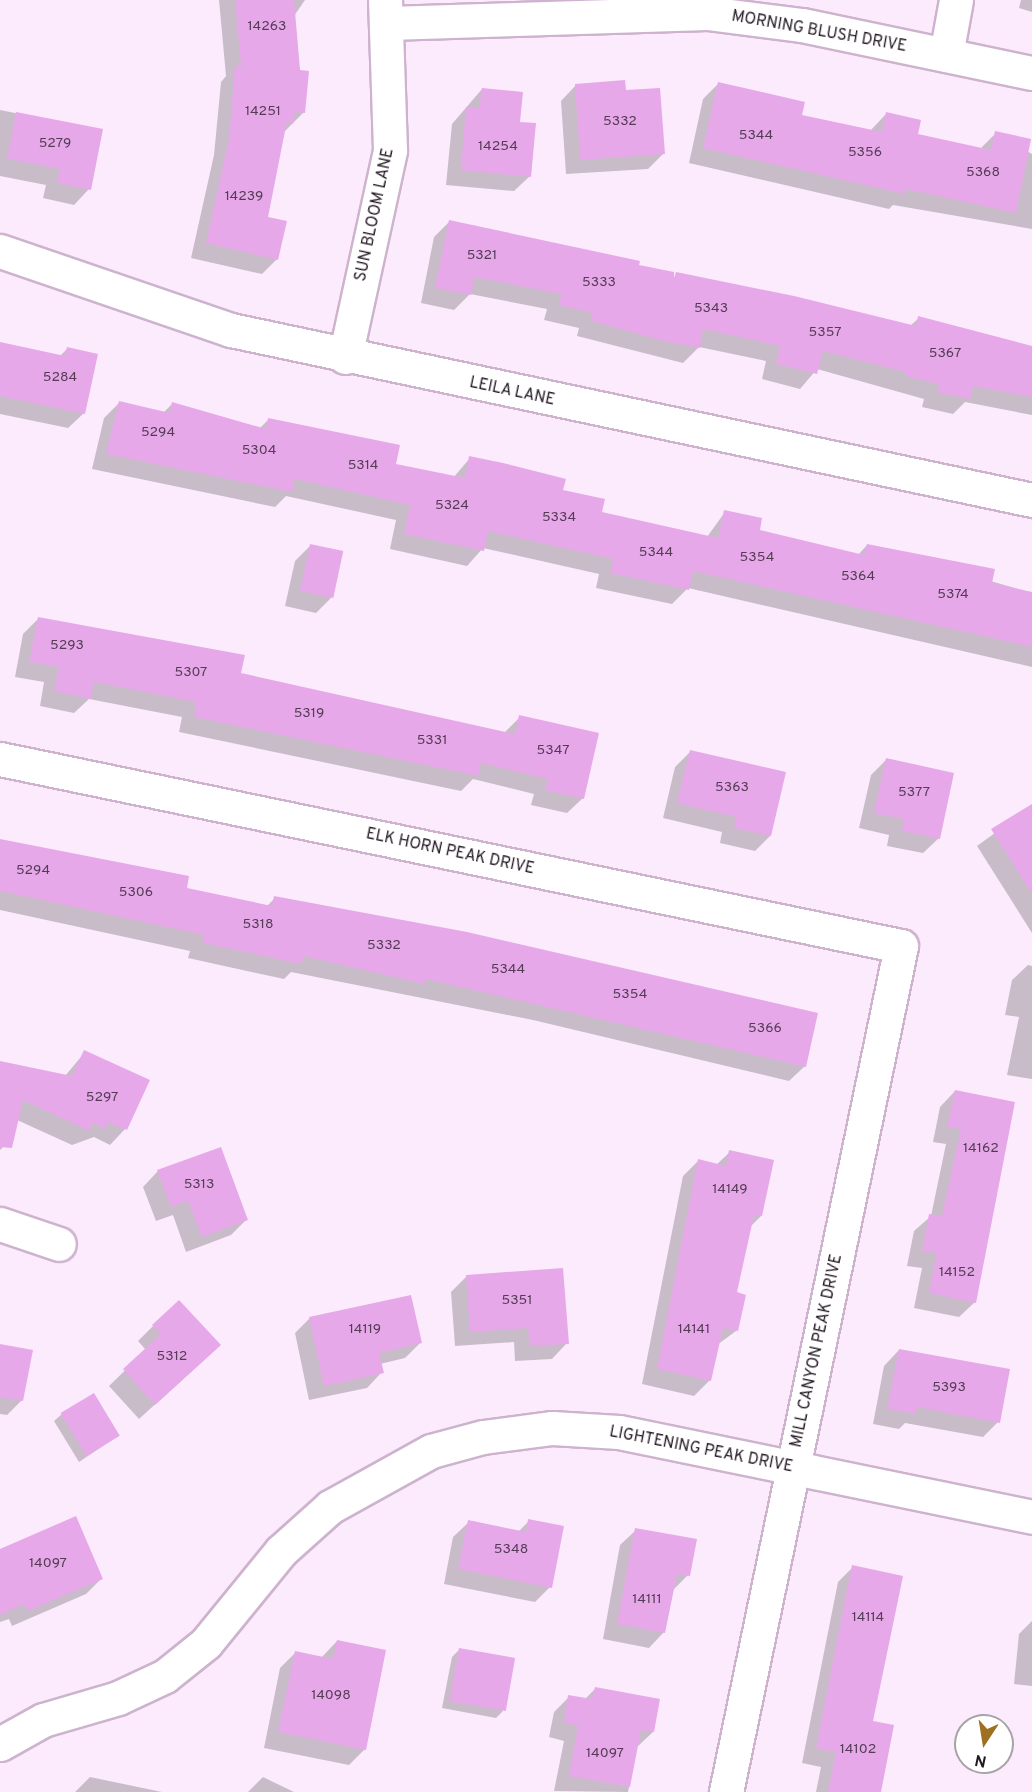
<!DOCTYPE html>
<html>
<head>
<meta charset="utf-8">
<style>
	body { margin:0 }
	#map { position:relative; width:1032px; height:1792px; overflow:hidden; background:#fcebfc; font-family:Overpass,sans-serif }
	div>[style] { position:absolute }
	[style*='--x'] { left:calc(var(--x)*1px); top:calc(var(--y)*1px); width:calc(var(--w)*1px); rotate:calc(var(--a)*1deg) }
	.shadow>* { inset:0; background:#0003 }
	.building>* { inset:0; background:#e6a8e9; transform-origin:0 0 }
	.roads { filter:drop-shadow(2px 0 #cdb3ce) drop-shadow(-2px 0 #cdb3ce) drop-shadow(0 2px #cdb3ce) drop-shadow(0 -2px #cdb3ce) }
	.minor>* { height:33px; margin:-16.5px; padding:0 16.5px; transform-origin:16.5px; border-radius:16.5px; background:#fff }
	span { translate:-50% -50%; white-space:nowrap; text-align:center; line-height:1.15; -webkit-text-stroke:4.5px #fff; paint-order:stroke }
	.number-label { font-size:14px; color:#533c54 }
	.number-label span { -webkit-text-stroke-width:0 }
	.street-label { font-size:16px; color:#221822 }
	.north { position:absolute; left:954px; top:1714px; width:60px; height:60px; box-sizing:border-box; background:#fff; border:2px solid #a7a3a7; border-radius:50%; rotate:192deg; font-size:16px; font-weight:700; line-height:24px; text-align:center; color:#221822 }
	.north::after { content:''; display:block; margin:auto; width:21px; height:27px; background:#9f6f22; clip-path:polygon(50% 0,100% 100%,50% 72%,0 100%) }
</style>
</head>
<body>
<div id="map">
	<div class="shadow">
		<div style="clip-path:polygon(219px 0,305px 0,294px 16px,304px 112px,284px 132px,266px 218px,277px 259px,262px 274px,191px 258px,214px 155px,221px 82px,226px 76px)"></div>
		<div style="clip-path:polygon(1021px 0,1032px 0,1032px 12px,1019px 8px)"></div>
		<div style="clip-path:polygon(719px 83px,800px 116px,870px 131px,886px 114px,916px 135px,980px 149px,996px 133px,1032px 154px,1032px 229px,893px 205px,889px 209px,689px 163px,703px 99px)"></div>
		<div style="clip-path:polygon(576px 85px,624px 91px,663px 154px,648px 169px,566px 174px,561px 101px)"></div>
		<div style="clip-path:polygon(482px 89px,518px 123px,530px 176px,514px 191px,446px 185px,452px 124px)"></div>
		<div style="clip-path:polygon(0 110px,101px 130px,89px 189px,74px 205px,43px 198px,46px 185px,0 176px)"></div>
		<div style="clip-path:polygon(449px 222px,673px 277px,910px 326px,919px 318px,1032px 347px,1032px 415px,965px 402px,953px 414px,922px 407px,924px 399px,817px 369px,800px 389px,762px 379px,766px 361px,699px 347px,683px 363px,577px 336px,579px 328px,544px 320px,547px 309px,470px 294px,454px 310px,421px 303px,434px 237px)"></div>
		<div style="clip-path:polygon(0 343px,59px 357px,67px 349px,84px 413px,68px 428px,0 414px)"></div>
		<div style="clip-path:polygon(119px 403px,163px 413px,173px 403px,260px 428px,269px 419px,394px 465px,453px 478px,470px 458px,561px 491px,600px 513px,707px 537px,725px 512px,758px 531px,858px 555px,867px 545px,1032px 593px,1032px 667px,688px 588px,672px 604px,596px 588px,599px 574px,483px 548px,467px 566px,390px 549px,396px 520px,286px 496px,275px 507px,92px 469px,104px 418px)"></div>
		<div style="clip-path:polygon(311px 545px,331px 598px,316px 613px,285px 606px,295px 561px)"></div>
		<div style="clip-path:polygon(39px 618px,240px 674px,504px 733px,520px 717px,583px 798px,567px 813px,531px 805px,534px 794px,473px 779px,461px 791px,179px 732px,182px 717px,89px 699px,74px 713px,40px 706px,44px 682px,15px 677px,23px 634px)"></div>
		<div style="clip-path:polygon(690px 752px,770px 836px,755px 851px,720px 843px,722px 832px,663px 818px,675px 767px)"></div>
		<div style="clip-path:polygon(886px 760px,939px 838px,923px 853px,887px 846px,889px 835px,859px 828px,871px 775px)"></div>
		<div style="clip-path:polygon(1032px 806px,1032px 933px,977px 846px)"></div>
		<div style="clip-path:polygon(0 841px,187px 877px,185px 890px,266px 907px,275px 898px,805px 1066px,789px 1081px,533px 1020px,291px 972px,284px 979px,188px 958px,190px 951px,0 910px)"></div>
		<div style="clip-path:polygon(1028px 965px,1032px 966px,1032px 1079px,1007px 1075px,1019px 1017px,1005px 1015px,1012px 980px)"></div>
		<div style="clip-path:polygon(85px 1052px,148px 1081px,125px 1129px,110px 1145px,94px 1137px,72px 1145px,17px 1120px,13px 1137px,0 1150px,0 1062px,65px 1076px)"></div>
		<div style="clip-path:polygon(955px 1091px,1013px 1103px,975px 1302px,959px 1317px,914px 1308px,922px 1268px,907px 1266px,914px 1231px,931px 1216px,946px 1144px,933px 1142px,940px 1107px)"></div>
		<div style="clip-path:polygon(730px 1152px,761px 1216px,750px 1227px,735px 1294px,736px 1331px,717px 1345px,710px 1380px,694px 1396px,642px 1384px,683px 1176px,698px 1161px,716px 1165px)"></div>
		<div style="clip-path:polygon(158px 1171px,246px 1220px,231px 1235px,186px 1252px,173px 1215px,156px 1221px,143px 1187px)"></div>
		<div style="clip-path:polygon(467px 1276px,567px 1343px,552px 1359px,515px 1361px,514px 1342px,455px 1346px,451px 1292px)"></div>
		<div style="clip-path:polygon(310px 1318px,420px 1343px,405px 1358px,380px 1364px,382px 1372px,367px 1388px,309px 1400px,295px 1333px)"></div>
		<div style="clip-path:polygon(153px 1326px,204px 1360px,139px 1419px,109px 1386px,146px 1350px,138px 1341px)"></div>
		<div style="clip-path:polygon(0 1346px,22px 1400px,7px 1415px,0 1414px)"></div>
		<div style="clip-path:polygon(899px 1350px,998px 1422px,983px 1437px,905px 1423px,899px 1429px,873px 1424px,884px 1366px)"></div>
		<div style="clip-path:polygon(62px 1414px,118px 1436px,79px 1462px,54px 1421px)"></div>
		<div style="clip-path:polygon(529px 1521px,550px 1587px,535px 1602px,444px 1584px,453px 1537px,469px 1522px,518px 1532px)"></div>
		<div style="clip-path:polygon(636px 1530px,688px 1575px,673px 1590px,664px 1632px,649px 1648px,603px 1639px,620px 1545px)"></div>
		<div style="clip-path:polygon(0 1550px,101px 1579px,86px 1594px,12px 1626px,9px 1619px,0 1622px)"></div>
		<div style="clip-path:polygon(853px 1567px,880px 1792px,816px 1792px,821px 1767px,802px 1763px,838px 1582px)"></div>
		<div style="clip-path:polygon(1032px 1621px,1032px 1686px,1014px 1684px,1019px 1634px)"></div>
		<div style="clip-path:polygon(337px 1641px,365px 1749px,349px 1765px,264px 1748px,280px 1668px,295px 1653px,322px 1657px)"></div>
		<div style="clip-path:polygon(459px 1650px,503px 1711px,496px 1718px,442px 1708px,452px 1657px)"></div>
		<div style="clip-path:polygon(595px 1689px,653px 1732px,637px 1747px,628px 1792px,554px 1791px,564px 1741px,549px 1737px,554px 1712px,569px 1697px,584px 1700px)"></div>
		<div style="clip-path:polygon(90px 1777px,162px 1792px,75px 1792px)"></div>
		<div style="clip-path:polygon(263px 1777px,294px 1792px,248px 1792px)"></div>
	</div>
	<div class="building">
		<div style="clip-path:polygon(235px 0,294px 0,300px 70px,309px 71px,305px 113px,295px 112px,293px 124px,287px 121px,268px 217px,287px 221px,278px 260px,206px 243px,229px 139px,235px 65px,241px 65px)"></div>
		<div style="clip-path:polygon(625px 80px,626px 90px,660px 88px,665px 154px,580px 160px,575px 84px)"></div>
		<div style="clip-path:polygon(718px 82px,805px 102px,802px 115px,882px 132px,886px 112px,921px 120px,918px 134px,991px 150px,995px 131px,1031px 139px,1016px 213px,906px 189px,905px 194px,703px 148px)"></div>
		<div style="clip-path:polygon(482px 88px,523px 92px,520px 122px,536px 123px,531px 177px,461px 170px,466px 107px,479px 108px)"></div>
		<div style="clip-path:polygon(16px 112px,103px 129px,91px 190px,57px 183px,60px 169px,7px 159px)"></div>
		<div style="clip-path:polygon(449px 220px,640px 261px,639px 265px,674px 272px,674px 278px,676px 272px,794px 296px,916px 326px,918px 316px,1032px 346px,1032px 397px,973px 386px,970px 399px,937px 392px,939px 384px,905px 376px,906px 372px,823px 351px,817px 374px,776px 364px,780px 346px,703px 329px,700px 348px,664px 341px,591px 321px,593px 313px,559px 305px,561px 294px,474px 277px,471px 295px,435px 288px)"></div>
		<div style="clip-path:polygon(0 342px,65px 356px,67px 347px,98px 354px,85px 414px,0 396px)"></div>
		<div style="clip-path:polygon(119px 401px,170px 413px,172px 402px,266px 429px,268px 418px,400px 445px,396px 464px,465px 478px,469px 456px,503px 463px,566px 479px,563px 490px,605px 499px,602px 512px,718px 538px,724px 510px,762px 518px,760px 530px,864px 555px,867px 544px,995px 569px,992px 583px,1032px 592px,1032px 647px,693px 571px,689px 590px,610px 573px,613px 559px,488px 531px,484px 551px,404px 534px,410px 505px,295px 479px,292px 492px,106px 454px)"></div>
		<div style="left:310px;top:544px;width:34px;height:48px;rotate:12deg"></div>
		<div style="clip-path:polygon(38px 617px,245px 655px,241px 673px,515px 734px,519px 715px,599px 733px,584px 799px,545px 790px,548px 779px,481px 763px,478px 776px,194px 717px,196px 702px,94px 682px,91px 699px,54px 691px,59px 667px,29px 662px)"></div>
		<div style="clip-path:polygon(690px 750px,786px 772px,771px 836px,734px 828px,736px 817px,677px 803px)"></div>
		<div style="clip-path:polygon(886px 758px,954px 773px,940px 839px,902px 831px,904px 819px,874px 813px)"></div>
		<div style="clip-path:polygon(1032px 804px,1032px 894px,991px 829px)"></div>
		<div style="clip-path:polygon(0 839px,189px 876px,187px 888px,272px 906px,274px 896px,467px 932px,818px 1013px,806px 1067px,426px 979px,425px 984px,303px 956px,301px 964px,203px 943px,204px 935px,0 891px)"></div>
		<div style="clip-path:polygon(84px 1050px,150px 1080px,127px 1130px,108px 1122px,105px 1129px,93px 1123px,89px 1131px,23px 1100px,12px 1148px,0 1147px,0 1061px,72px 1076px)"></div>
		<div style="clip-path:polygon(955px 1090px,1015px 1102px,976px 1303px,929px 1293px,937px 1253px,922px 1251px,929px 1214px,942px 1216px,961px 1129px,947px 1127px)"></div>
		<div style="clip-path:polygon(221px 1147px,248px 1220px,202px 1237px,188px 1201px,171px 1207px,157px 1170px)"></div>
		<div style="clip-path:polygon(729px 1150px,774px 1160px,762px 1216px,754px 1215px,737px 1292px,746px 1295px,738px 1331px,723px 1328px,711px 1381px,657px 1369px,698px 1159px,726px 1166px)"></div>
		<div style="clip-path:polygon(563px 1268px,569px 1344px,530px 1346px,528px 1328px,470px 1332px,466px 1275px)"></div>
		<div style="clip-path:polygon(411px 1295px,422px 1343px,379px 1353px,384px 1373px,324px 1386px,309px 1317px)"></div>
		<div style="clip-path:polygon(179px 1300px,221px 1345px,155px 1405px,123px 1369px,161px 1334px,152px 1325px)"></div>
		<div style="clip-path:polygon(0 1344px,33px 1350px,23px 1401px,0 1397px)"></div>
		<div style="clip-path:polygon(899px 1349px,1010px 1369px,1000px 1423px,917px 1407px,916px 1414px,887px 1409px)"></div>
		<div style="left:94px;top:1393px;width:50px;height:39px;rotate:59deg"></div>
		<div style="clip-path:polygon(76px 1516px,103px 1579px,28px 1611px,24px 1604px,0 1615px,0 1549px)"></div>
		<div style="clip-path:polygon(528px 1519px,564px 1526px,552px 1588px,458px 1569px,468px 1520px,526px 1532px)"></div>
		<div style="clip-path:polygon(635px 1528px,697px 1539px,690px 1576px,677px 1574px,665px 1633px,617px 1624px)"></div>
		<div style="clip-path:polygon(852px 1565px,903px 1576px,873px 1721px,894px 1725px,881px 1792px,828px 1792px,836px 1752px,816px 1748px)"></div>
		<div style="clip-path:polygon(337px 1640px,386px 1650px,366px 1750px,278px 1732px,295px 1651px,333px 1659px)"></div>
		<div style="left:459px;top:1648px;width:57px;height:54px;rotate:10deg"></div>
		<div style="clip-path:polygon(595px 1687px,660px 1699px,654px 1732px,641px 1730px,630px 1787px,569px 1776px,578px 1726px,564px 1722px,568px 1695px,592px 1699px)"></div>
	</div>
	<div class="roads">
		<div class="minor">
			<div style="--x:388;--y:23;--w:319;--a:-1.8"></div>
			<div style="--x:707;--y:13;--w:96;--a:7.2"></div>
			<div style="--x:802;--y:25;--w:235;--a:11.8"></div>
			<div style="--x:946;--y:55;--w:56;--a:-79.7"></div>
			<div style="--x:0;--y:251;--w:244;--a:18.9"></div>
			<div style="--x:231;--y:330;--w:819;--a:11.98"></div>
			<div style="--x:345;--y:357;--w:212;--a:-77.7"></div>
			<div style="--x:390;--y:150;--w:150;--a:-91.9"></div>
			<div style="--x:0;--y:759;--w:920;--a:11.73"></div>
			<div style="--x:901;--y:946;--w:864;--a:101.69"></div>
			<div style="--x:0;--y:1224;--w:62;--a:18.7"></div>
			<div style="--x:0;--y:1744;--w:49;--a:-29.2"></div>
			<div style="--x:43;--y:1720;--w:78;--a:-16.3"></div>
			<div style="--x:118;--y:1698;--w:52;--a:-25.1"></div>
			<div style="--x:165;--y:1676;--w:53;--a:-38.8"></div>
			<div style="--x:206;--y:1643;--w:119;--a:-50.8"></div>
			<div style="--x:281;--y:1551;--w:66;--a:-41.9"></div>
			<div style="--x:330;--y:1507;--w:115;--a:-29"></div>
			<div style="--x:431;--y:1451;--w:54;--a:-15.1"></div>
			<div style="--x:483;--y:1437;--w:70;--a:-7.4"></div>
			<div style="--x:552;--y:1428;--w:67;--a:3.4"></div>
			<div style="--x:619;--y:1432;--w:422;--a:11.6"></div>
		</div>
	</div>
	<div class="number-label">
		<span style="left:267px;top:27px">14263</span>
		<span style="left:263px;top:112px">14251</span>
		<span style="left:620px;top:122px">5332</span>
		<span style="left:756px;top:136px">5344</span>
		<span style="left:55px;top:144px">5279</span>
		<span style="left:498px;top:147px">14254</span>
		<span style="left:865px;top:153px">5356</span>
		<span style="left:983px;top:173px">5368</span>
		<span style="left:244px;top:197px">14239</span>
		<span style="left:482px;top:256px">5321</span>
		<span style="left:599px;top:283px">5333</span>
		<span style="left:711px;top:309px">5343</span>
		<span style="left:825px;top:333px">5357</span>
		<span style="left:945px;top:354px">5367</span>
		<span style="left:60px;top:378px">5284</span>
		<span style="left:158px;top:433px">5294</span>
		<span style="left:259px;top:451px">5304</span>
		<span style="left:363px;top:466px">5314</span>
		<span style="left:452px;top:506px">5324</span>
		<span style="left:559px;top:518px">5334</span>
		<span style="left:656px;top:553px">5344</span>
		<span style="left:757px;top:558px">5354</span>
		<span style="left:858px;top:577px">5364</span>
		<span style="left:953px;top:595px">5374</span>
		<span style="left:67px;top:646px">5293</span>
		<span style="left:191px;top:673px">5307</span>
		<span style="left:309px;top:714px">5319</span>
		<span style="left:432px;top:741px">5331</span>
		<span style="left:553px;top:751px">5347</span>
		<span style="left:732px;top:788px">5363</span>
		<span style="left:914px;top:793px">5377</span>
		<span style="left:33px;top:871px">5294</span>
		<span style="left:136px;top:893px">5306</span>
		<span style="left:258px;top:925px">5318</span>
		<span style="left:384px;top:946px">5332</span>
		<span style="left:508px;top:970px">5344</span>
		<span style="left:630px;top:995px">5354</span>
		<span style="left:765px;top:1029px">5366</span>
		<span style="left:102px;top:1098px">5297</span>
		<span style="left:981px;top:1149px">14162</span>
		<span style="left:199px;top:1185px">5313</span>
		<span style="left:730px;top:1190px">14149</span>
		<span style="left:957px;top:1273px">14152</span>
		<span style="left:517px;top:1301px">5351</span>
		<span style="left:365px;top:1330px">14119</span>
		<span style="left:694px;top:1330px">14141</span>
		<span style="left:172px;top:1357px">5312</span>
		<span style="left:949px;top:1388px">5393</span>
		<span style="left:511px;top:1550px">5348</span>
		<span style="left:48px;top:1564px">14097</span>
		<span style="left:647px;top:1600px">14111</span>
		<span style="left:868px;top:1618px">14114</span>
		<span style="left:331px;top:1696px">14098</span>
		<span style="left:858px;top:1750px">14102</span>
		<span style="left:605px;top:1754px">14097</span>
	</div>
	<div class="street-label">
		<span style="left:819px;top:32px;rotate:10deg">MORNING BLUSH DRIVE</span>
		<span style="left:375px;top:215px;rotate:-78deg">SUN BLOOM LANE</span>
		<span style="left:512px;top:392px;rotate:12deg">LEILA LANE</span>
		<span style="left:450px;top:852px;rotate:12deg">ELK HORN PEAK DRIVE</span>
		<span style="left:817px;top:1351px;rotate:-78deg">MILL CANYON PEAK DRIVE</span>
		<span style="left:701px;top:1450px;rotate:11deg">LIGHTENING PEAK DRIVE</span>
	</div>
	<div class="north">N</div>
</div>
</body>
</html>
